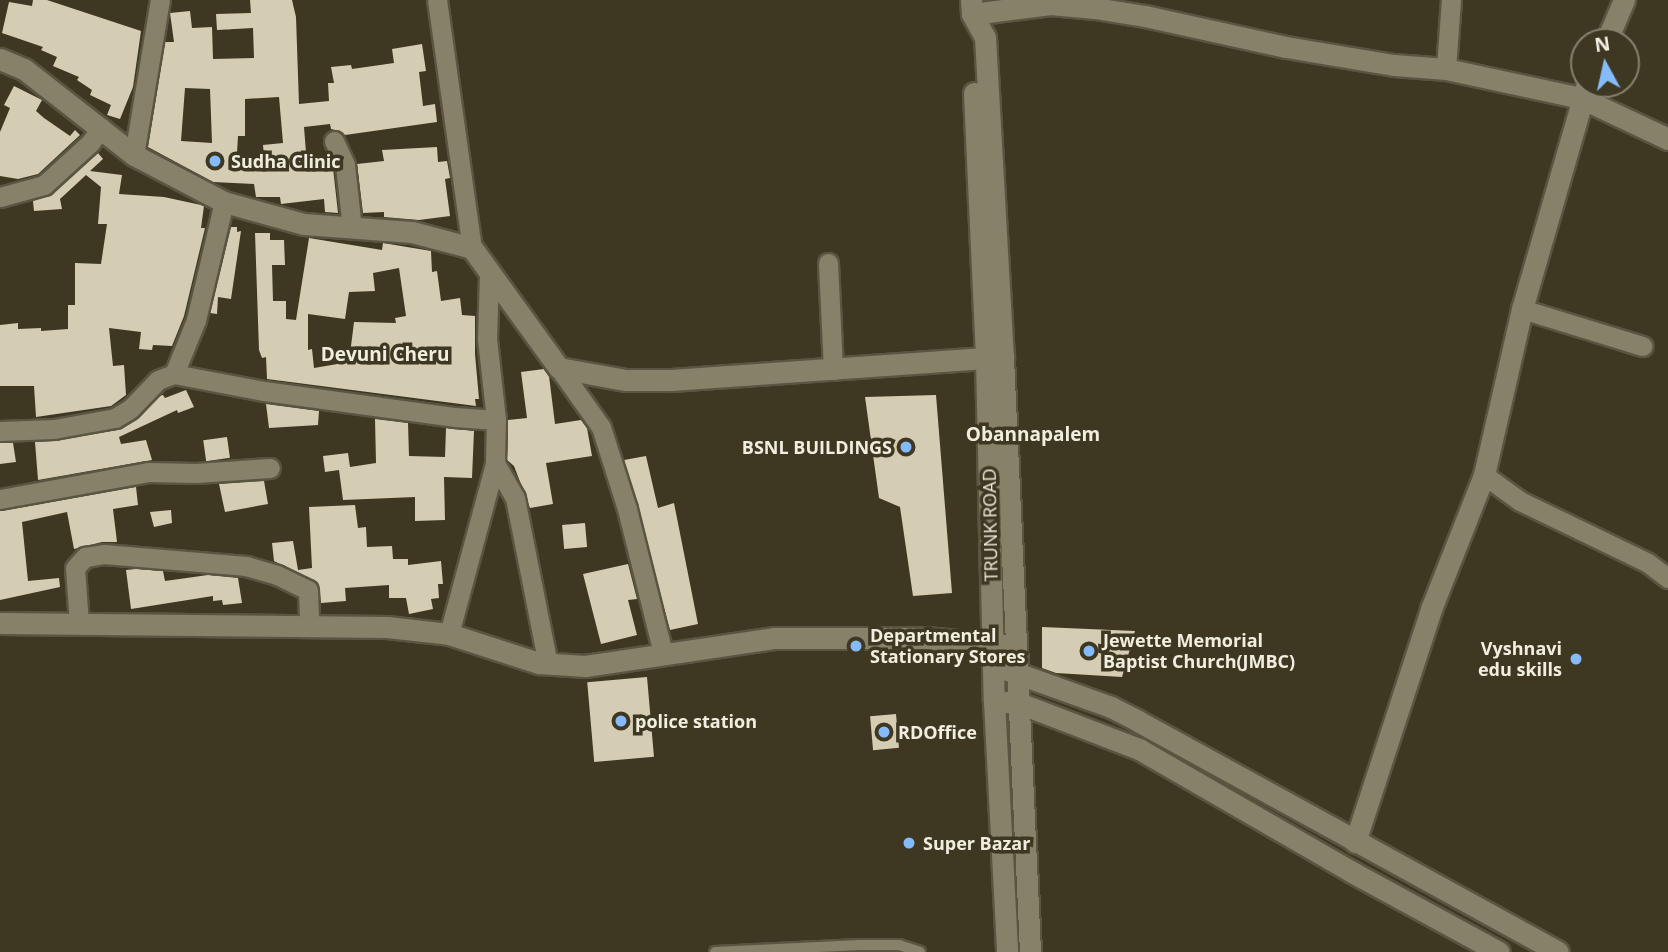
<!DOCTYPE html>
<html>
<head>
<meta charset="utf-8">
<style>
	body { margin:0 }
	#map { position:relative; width:1668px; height:952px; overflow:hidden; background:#3e3822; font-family:"Open Sans",sans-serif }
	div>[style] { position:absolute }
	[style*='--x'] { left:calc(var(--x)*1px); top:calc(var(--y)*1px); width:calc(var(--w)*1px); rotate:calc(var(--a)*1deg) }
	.building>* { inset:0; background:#d4cdb3; transform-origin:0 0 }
	.roads { filter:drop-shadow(2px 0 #595541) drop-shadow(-2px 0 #595541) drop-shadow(0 2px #595541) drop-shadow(0 -2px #595541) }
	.lane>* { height:10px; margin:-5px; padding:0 5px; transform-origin:5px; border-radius:5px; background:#878169 }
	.street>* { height:19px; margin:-9.5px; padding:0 9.5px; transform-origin:9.5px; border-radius:9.5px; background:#878169 }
	.secondary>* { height:21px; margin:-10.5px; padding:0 10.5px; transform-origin:10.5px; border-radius:10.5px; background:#878169 }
	.dots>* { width:19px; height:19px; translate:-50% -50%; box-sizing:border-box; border:4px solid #3e3822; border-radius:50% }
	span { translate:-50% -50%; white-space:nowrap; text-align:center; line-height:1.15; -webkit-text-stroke:7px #3e3822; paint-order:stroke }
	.poi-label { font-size:18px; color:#f1eee0; font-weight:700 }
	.left { translate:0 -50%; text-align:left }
	.right { translate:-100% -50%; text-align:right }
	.street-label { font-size:18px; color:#f1eee0 }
	.neighbourhood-label { font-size:19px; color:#f1eee0; font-weight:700 }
	.north { position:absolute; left:1570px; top:28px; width:70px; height:70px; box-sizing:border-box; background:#3e3822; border:2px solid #86816e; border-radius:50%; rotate:352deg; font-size:19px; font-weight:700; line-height:28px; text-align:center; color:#f1eee0 }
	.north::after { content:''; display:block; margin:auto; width:24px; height:32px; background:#86bbfb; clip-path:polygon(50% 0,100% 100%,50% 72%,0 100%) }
</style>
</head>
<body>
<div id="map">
	<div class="building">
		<div style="clip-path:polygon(33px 0,47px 0,141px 31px,133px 87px,120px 119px,107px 115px,111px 105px,90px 95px,92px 90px,77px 80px,79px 77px,53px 66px,57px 57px,41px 50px,43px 47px,2px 33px,9px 2px,32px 6px)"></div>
		<div style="clip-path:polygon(evenodd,250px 0,292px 0,296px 17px,299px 104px,329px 101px,328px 83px,334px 83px,331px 67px,351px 65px,352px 69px,394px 63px,392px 49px,422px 44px,426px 71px,419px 72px,423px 106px,435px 104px,437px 122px,345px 135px,340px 131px,331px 129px,330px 124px,304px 127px,307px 165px,330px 162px,333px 168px,338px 213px,325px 212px,324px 199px,281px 204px,280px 197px,256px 197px,254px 184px,213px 182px,148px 147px,165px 42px,174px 42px,170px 13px,190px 11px,192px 28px,212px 27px,213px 59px,254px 58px,253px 28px,217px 30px,216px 14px,251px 13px,250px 0,185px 88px,210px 89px,212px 143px,181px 141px,185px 88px,250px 0,279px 97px,283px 143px,263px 145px,265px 166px,236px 171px,238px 136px,245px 136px,245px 99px,279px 97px)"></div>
		<div style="clip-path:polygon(14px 86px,42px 100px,36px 111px,44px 118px,70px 136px,75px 130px,80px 135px,38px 174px,18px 179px,0 176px,0 132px,10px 108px,4px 105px)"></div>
		<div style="clip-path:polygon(437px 147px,438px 162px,447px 161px,450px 178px,445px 179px,450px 216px,419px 220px,384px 217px,384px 212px,363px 213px,357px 164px,384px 161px,382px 150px)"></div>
		<div style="clip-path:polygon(98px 153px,103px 159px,90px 171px,122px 175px,119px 194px,164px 197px,201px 205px,204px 206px,201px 228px,205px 228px,184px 316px,172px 346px,153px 345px,152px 350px,139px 349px,141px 332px,109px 328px,113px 366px,124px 365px,126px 395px,111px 406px,36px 417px,34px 386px,0 386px,0 325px,18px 323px,18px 329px,41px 328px,41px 331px,68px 329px,68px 305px,75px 305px,75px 263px,101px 264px,107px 224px,98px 224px,101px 187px,86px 175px,60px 199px,62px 209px,34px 211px,33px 201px,52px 194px)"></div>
		<div style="clip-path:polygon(231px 227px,237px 227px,237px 232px,241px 231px,231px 299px,218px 297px,217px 314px,210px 313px)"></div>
		<div style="clip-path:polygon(evenodd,255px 233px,270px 233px,270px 240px,284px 240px,285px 265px,272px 265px,273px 301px,286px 301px,286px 319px,296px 320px,309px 238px,382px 250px,383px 243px,431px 251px,432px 272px,437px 271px,441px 301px,460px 298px,462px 315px,475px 316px,475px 354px,479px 399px,475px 399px,476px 406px,267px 379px,266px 357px,262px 358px,259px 350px,255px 233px,399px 268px,406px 316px,395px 318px,396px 323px,354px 322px,349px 362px,314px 368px,312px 349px,308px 350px,308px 314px,345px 319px,349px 292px,375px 291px,373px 273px,399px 268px)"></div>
		<div style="clip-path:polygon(544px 369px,549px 376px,555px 424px,581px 420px,587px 428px,592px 456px,546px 463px,553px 504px,530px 508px,514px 466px,507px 460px,508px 420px,527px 418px,521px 372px)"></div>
		<div style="clip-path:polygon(186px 390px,194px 407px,178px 413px,177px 410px,119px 437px,121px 444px,146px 440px,152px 460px,38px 480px,35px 442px,118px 430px,139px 418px,159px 396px,163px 395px,165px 398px)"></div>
		<div style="clip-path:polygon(936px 395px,952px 593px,913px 596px,900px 507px,879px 498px,865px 397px)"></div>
		<div style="clip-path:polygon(266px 404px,319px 411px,318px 425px,269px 428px)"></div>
		<div style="clip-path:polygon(375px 419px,408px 423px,409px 456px,445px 457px,446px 428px,474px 431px,472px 478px,444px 477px,445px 520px,415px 521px,415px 497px,343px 500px,339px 470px,325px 472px,323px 456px,348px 453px,350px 467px,376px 463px)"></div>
		<div style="left:227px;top:437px;width:21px;height:24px;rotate:82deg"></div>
		<div style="clip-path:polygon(0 443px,13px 443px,16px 462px,0 464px)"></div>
		<div style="clip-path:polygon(646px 456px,658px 508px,674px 503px,698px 624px,670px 630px,624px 460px)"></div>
		<div style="clip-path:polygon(264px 481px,268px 504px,225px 512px,219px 484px)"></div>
		<div style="clip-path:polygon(136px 487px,138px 505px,113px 509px,117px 542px,102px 542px,74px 549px,67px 512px,22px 522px,28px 581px,59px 578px,60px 587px,0 600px,0 511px)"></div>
		<div style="clip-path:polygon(355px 505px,358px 528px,366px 527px,367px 547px,392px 546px,393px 559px,408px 559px,408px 565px,441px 561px,443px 584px,438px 584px,439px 598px,431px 599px,433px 609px,409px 614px,406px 598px,389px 598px,389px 585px,345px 588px,346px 601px,321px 603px,318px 583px,274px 561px,272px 543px,293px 541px,298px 570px,312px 568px,309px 507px)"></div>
		<div style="clip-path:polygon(171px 510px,172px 523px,154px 527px,150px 512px)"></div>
		<div style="left:585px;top:523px;width:24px;height:23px;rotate:85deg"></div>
		<div style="clip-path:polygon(628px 564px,637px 599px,628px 600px,637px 635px,601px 644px,583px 574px)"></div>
		<div style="clip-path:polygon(136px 569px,163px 571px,165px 581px,208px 575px,238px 578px,242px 603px,223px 605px,222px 600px,213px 601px,213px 596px,131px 609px,126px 570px)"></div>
		<div style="clip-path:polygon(1042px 627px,1135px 631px,1122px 677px,1056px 673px,1042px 668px)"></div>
		<div style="left:647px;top:677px;width:80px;height:60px;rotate:85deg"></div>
		<div style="left:896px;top:714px;width:34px;height:26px;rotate:85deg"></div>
	</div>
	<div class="roads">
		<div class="lane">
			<div style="--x:715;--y:952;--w:145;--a:-2.8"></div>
			<div style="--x:860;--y:945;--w:39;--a:0"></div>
			<div style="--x:899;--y:945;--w:22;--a:18"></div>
		</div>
		<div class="street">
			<div style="--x:437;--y:0;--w:250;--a:82"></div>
			<div style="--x:1446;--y:69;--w:69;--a:-85.9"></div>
			<div style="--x:334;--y:141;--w:26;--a:65"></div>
			<div style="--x:345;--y:165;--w:63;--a:83.7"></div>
			<div style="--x:134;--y:155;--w:157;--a:-80.5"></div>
			<div style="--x:0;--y:197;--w:46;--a:-15.3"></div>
			<div style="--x:44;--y:185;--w:62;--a:-42.4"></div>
			<div style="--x:90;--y:143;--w:19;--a:-54"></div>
			<div style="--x:828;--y:263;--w:107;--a:87.3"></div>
			<div style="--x:1522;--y:309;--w:126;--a:17.1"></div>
			<div style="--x:559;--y:368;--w:72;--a:54.6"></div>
			<div style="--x:601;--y:427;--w:86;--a:72.4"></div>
			<div style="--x:627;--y:509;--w:148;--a:76"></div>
			<div style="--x:174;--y:374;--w:58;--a:-67.8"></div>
			<div style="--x:196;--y:320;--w:121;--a:-76.7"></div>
			<div style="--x:0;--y:431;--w:54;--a:-2.1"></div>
			<div style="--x:54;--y:429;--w:62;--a:-10.2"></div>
			<div style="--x:115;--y:418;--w:17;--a:-31"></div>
			<div style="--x:130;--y:409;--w:40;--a:-46"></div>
			<div style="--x:158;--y:380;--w:17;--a:-21"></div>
			<div style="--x:174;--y:374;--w:92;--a:10.7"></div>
			<div style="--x:264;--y:391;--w:193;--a:7.8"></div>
			<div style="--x:455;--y:417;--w:41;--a:4.2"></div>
			<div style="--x:495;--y:463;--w:40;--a:60.3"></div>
			<div style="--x:515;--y:498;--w:169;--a:78.8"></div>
			<div style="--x:1484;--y:475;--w:44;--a:35.8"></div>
			<div style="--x:1520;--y:501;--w:142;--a:25.8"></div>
			<div style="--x:1648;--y:563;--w:25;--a:37"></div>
			<div style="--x:0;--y:499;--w:150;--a:-10.3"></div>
			<div style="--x:148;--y:472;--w:48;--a:1.2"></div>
			<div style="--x:196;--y:473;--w:74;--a:-3.9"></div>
			<div style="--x:79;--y:624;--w:56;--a:-94.1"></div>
			<div style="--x:75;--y:568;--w:15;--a:-48"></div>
			<div style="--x:85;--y:557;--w:19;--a:-9"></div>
			<div style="--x:104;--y:554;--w:143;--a:4.8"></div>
			<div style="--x:246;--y:566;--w:32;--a:16"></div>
			<div style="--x:277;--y:575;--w:34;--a:26"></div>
			<div style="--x:308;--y:590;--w:36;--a:88"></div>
			<div style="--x:449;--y:634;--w:177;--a:-74.9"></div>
			<div style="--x:495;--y:463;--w:43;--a:-88.7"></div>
			<div style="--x:496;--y:420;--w:81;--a:-96.3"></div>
			<div style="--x:487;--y:339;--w:65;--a:-88.2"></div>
		</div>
		<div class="secondary">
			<div style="--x:971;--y:0;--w:14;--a:86"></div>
			<div style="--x:972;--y:14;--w:26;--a:61"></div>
			<div style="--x:985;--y:37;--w:321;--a:86.8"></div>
			<div style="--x:1003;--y:357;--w:596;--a:87.4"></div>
			<div style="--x:972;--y:14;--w:79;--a:-7.3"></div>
			<div style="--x:1050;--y:4;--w:45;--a:5.1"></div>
			<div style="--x:1095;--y:8;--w:51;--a:9.1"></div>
			<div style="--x:1145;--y:16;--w:144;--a:12.4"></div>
			<div style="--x:1286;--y:47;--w:109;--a:9.5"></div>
			<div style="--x:1394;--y:65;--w:52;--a:4.4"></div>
			<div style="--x:1446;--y:69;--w:138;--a:12.1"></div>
			<div style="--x:1581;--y:98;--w:96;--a:25.2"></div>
			<div style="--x:1606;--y:42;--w:46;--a:-66.8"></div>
			<div style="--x:0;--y:59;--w:26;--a:23"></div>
			<div style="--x:24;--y:69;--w:140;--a:38"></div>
			<div style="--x:134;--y:155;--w:102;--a:27.6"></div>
			<div style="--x:224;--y:202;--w:83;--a:15.4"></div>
			<div style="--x:304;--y:224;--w:108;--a:4.2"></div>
			<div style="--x:412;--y:232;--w:62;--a:14.9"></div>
			<div style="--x:472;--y:248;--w:148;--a:54.1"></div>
			<div style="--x:559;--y:368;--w:68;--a:10.2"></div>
			<div style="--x:626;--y:380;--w:45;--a:0"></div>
			<div style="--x:671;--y:380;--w:333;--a:-4"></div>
			<div style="--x:974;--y:93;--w:266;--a:87.4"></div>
			<div style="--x:986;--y:359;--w:342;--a:88.7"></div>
			<div style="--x:994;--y:701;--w:251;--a:87"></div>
			<div style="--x:0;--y:623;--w:387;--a:0.6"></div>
			<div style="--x:387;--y:627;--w:62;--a:6.4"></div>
			<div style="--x:449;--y:634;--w:95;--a:17.9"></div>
			<div style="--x:539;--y:663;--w:46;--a:3.7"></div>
			<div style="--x:585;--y:666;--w:192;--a:-8.4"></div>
			<div style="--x:775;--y:638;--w:151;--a:0"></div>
			<div style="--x:926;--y:638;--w:90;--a:5.1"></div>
			<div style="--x:1005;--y:669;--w:113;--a:19.7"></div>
			<div style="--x:1111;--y:707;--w:30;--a:27"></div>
			<div style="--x:1138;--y:721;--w:479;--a:28.8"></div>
			<div style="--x:1006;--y:702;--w:13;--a:4"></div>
			<div style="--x:1019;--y:703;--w:129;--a:21"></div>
			<div style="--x:1139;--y:749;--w:246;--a:30"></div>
			<div style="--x:1352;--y:872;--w:167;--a:28.6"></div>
			<div style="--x:1355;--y:842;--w:245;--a:-71.9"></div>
			<div style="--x:1431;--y:609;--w:144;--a:-68.4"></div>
			<div style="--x:1484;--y:475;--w:170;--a:-77.1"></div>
			<div style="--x:1522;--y:309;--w:234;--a:-73.9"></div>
		</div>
	</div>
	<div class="dots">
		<div style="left:215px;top:161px;background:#86bbfb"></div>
		<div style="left:906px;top:447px;background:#86bbfb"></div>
		<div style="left:856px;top:646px;background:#86bbfb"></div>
		<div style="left:1089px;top:651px;background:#86bbfb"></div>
		<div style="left:1576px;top:659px;background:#86bbfb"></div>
		<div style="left:621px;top:721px;background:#86bbfb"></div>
		<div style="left:884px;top:732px;background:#86bbfb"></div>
		<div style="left:909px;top:843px;background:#86bbfb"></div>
	</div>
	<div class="poi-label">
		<span class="left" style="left:231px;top:161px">Sudha Clinic</span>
		<span class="right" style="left:892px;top:447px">BSNL BUILDINGS</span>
		<span class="left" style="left:870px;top:646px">Departmental<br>Stationary Stores</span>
		<span class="left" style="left:1103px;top:651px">Jewette Memorial<br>Baptist Church(JMBC)</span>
		<span class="right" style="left:1562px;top:659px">Vyshnavi<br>edu skills</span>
		<span class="left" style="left:635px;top:721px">police station</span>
		<span class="left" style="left:898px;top:732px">RDOffice</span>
		<span class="left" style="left:923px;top:843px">Super Bazar</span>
	</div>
	<div class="street-label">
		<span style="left:990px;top:525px;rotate:-91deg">TRUNK ROAD</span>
	</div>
	<div class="neighbourhood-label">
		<span style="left:385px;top:355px">Devuni Cheru</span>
		<span style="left:1033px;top:435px">Obannapalem</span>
	</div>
	<div class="north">N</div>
</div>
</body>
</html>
